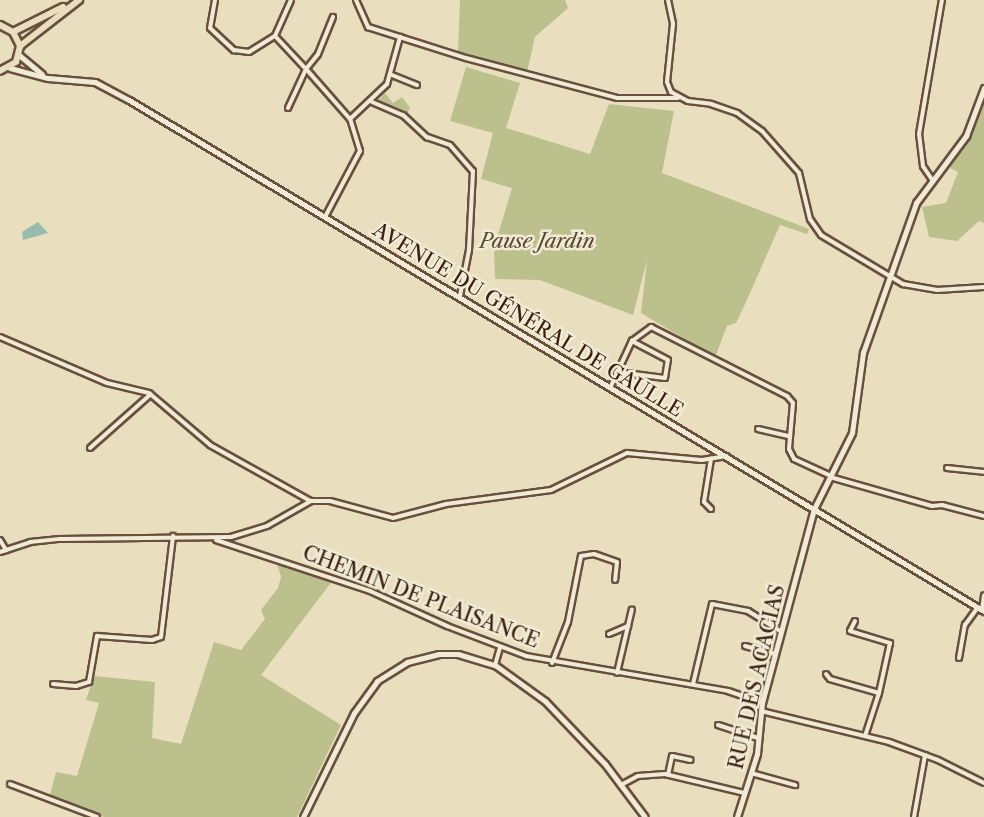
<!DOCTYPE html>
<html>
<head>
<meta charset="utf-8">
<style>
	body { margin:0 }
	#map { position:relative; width:984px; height:817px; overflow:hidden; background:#e9debd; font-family:"Libre Caslon Text",serif }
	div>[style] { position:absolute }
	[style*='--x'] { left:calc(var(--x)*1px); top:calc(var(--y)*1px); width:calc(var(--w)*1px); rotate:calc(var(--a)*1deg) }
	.green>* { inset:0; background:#bcc08d }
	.water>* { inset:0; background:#97bcae }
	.roads { filter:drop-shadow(2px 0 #67503d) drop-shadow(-2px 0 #67503d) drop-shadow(0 2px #67503d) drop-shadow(0 -2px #67503d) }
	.minor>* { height:4px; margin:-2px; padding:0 2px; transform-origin:2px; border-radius:2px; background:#f1ead4 }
	.tertiary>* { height:4.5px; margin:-2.25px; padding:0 2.25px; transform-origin:2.25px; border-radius:2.25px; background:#f1ead4 }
	.secondary>* { height:5px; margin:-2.5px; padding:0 2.5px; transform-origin:2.5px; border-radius:2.5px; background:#f1ead4 }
	.primary>* { height:6px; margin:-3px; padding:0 3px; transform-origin:3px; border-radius:3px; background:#e9debd }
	span { translate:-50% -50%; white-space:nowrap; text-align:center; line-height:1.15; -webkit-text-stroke:5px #f1ead4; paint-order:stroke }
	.park-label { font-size:20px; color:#5c4931; font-style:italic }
	.street-label { font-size:20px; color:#3c2112 }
</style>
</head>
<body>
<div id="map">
	<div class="green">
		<div style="clip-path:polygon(460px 0,565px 0,568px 8px,535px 37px,527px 72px,458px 52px)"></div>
		<div style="clip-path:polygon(466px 67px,520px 83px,506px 128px,590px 154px,609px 104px,674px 111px,662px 173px,809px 229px,807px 234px,780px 225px,746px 302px,736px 323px,727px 326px,715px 357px,641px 313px,647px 260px,633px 315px,540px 280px,495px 279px,494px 248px,512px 188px,481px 179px,493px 133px,450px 121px)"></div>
		<div style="clip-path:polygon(385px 93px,393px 103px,402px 97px,410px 108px,406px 115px,377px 102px)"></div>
		<div style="clip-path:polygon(984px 97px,984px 223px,979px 221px,957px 241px,929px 237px,922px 207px,946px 203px,958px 172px,950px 168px,968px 139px)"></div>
		<div style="clip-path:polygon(277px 563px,333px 580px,261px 675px,341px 725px,297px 817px,104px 817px,50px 795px,56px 772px,77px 776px,99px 703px,86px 700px,94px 676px,155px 682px,152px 738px,181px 744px,214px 642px,241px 650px,265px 619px,261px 610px,278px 588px,281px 577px)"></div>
	</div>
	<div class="water">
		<div style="clip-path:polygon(38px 222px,48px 233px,23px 240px,22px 232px)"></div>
	</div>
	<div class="roads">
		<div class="minor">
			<div style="--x:215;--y:0;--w:28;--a:100"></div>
			<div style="--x:210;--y:28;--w:33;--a:43"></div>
			<div style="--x:234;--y:50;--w:15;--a:8"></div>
			<div style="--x:249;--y:52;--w:31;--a:-32"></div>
			<div style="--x:275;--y:36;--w:39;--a:-66"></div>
			<div style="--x:356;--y:0;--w:30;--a:66"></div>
			<div style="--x:368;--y:27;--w:103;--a:17.6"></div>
			<div style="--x:466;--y:58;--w:156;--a:14.8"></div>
			<div style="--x:617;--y:98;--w:61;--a:0"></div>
			<div style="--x:668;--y:0;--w:25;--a:78"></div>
			<div style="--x:673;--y:24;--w:58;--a:95.9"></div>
			<div style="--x:667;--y:82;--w:11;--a:68"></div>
			<div style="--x:671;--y:92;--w:19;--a:28"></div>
			<div style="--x:688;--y:101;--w:23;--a:7"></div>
			<div style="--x:711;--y:104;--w:28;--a:19"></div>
			<div style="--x:737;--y:113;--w:31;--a:36"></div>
			<div style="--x:762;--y:131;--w:56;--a:48.6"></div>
			<div style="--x:799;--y:173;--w:47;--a:76.6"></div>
			<div style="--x:810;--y:219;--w:19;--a:55"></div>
			<div style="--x:821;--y:235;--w:96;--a:30.9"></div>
			<div style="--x:903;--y:284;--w:35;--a:10"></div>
			<div style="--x:937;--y:290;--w:47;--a:-3.7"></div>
			<div style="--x:275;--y:36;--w:45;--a:46.8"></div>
			<div style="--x:306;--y:69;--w:43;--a:114.8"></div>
			<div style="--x:392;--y:75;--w:27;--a:22"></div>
			<div style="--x:372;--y:102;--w:34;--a:23"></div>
			<div style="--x:403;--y:115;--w:33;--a:43"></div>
			<div style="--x:427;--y:137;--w:24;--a:19"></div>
			<div style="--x:450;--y:145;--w:35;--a:49"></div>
			<div style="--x:473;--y:171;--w:79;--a:92.9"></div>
			<div style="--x:469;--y:250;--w:47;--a:101.1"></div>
			<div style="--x:350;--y:119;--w:51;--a:-43.4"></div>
			<div style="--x:387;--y:84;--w:49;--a:-74.5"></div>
			<div style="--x:933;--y:181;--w:18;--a:-124"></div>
			<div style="--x:923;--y:166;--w:32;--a:-97"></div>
			<div style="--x:919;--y:134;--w:136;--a:-80.3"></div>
			<div style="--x:325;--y:217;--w:75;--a:-62.1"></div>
			<div style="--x:360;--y:151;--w:34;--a:-107"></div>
			<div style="--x:350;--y:119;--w:67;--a:-131.3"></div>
			<div style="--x:306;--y:69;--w:19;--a:-51"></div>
			<div style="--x:318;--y:54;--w:40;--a:-68"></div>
			<div style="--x:0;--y:337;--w:116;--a:23.3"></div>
			<div style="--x:107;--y:383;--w:43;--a:13.4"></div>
			<div style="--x:149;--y:393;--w:80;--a:40.4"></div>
			<div style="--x:210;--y:445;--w:115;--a:29.2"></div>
			<div style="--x:618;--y:372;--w:47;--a:7.3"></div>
			<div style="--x:665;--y:378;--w:18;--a:-81"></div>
			<div style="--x:668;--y:360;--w:41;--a:-152.2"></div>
			<div style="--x:611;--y:386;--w:50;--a:-65"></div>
			<div style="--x:632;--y:341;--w:24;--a:-36"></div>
			<div style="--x:651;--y:327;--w:153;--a:26.9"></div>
			<div style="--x:787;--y:396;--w:9;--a:49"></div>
			<div style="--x:793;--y:403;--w:46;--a:95"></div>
			<div style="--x:789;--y:449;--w:11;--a:63"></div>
			<div style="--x:794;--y:459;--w:41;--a:24.7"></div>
			<div style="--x:758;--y:429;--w:32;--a:13"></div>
			<div style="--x:90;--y:448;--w:81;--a:-41.5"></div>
			<div style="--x:947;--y:468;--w:37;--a:6"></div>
			<div style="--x:830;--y:477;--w:106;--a:15.9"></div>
			<div style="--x:932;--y:506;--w:10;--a:-6"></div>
			<div style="--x:942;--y:505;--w:43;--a:14.7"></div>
			<div style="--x:711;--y:509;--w:10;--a:-135"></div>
			<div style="--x:704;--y:502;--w:44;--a:-80.8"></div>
			<div style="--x:0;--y:540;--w:12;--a:59"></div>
			<div style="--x:216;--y:540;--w:162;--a:18.3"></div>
			<div style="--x:370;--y:591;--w:85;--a:24.4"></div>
			<div style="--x:447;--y:626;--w:85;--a:20.8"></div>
			<div style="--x:526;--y:656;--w:205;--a:9.8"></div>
			<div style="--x:728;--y:691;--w:36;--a:19"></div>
			<div style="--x:0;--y:552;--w:32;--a:-18"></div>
			<div style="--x:30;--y:542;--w:30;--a:-6"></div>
			<div style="--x:60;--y:539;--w:171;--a:-0.7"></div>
			<div style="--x:231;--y:537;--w:38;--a:-17"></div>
			<div style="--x:267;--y:526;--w:51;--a:-29.6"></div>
			<div style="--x:311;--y:501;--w:19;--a:0"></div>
			<div style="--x:330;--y:501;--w:65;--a:15.1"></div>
			<div style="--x:393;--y:518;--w:55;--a:-14.8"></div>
			<div style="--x:446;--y:504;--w:106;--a:-7.6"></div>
			<div style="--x:551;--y:490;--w:85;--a:-26"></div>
			<div style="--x:627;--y:453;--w:75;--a:5.3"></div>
			<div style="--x:702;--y:460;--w:25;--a:-9"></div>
			<div style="--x:982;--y:610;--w:15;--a:-82"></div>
			<div style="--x:855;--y:621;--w:11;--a:117"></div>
			<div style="--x:850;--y:631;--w:42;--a:16.7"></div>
			<div style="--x:890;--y:643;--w:51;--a:102.4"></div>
			<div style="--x:628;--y:626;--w:17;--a:-77"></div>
			<div style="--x:609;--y:634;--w:21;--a:-23"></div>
			<div style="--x:628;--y:626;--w:48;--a:103.2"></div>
			<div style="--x:745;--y:646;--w:31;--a:15"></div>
			<div style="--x:959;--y:658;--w:34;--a:-80"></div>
			<div style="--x:965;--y:625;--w:22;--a:-54"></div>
			<div style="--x:552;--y:663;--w:44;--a:-68.7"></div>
			<div style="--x:568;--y:622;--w:67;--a:-78.9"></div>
			<div style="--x:581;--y:556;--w:13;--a:-9"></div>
			<div style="--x:594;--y:554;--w:24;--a:19"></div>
			<div style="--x:617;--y:562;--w:18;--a:96"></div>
			<div style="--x:495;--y:665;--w:19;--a:-74"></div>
			<div style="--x:826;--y:674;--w:6;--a:51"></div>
			<div style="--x:830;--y:679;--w:51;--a:15.9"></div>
			<div style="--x:879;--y:693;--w:45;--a:108"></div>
			<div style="--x:53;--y:684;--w:23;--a:5"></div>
			<div style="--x:76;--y:686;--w:14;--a:-17"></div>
			<div style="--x:89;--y:682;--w:47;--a:-80.1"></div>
			<div style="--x:97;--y:636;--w:55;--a:4.2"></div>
			<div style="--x:152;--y:640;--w:9;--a:-18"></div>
			<div style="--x:161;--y:637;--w:102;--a:-83.2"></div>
			<div style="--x:693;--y:684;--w:82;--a:-76.6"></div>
			<div style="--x:712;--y:604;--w:37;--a:11"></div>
			<div style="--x:748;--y:611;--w:39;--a:32"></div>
			<div style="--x:761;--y:711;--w:132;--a:13.6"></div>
			<div style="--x:889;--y:742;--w:52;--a:20.2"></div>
			<div style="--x:938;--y:760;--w:51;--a:26.6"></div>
			<div style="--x:718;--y:725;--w:42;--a:18"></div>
			<div style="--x:751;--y:773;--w:46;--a:15.3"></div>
			<div style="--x:668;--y:775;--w:19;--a:-78"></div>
			<div style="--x:672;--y:756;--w:19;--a:12"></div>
			<div style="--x:10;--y:784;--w:93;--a:20.8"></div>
			<div style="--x:621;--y:785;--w:19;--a:-28"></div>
			<div style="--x:638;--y:776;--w:27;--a:-4"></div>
			<div style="--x:665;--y:774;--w:81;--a:13.5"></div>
			<div style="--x:914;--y:817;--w:63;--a:-79.9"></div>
		</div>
		<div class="tertiary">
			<div style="--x:737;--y:817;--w:66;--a:-72.4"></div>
			<div style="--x:757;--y:754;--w:51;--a:-84.4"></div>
			<div style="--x:762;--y:703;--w:201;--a:-75"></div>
			<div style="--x:814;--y:509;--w:85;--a:-63.4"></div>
			<div style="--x:852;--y:433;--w:81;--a:-82.2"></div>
			<div style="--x:863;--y:353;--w:159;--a:-70.5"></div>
			<div style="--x:916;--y:203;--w:84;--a:-53.3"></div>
			<div style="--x:966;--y:136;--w:51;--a:-69.4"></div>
		</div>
		<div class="secondary">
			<div style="--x:19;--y:55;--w:30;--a:40"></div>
			<div style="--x:10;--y:68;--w:39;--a:15"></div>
			<div style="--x:48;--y:78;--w:47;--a:4.9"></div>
			<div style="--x:95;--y:82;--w:38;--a:28"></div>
			<div style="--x:129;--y:100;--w:996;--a:30.87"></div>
			<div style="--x:303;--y:817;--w:116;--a:-63.9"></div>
			<div style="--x:354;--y:713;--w:39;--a:-54"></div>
			<div style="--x:377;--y:681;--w:36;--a:-32"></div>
			<div style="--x:407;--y:662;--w:33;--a:-14"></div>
			<div style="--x:439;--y:654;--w:19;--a:0"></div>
			<div style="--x:458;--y:654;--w:39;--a:17"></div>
			<div style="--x:495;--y:665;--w:62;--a:35.8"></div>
			<div style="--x:545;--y:701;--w:87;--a:46.4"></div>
			<div style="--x:605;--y:764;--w:66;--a:53"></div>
		</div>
		<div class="primary">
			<div style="--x:0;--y:25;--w:15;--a:28"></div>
			<div style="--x:13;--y:32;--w:16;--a:63"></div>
			<div style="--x:20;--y:46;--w:16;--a:104"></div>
			<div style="--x:16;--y:62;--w:18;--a:151"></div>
			<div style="--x:13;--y:32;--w:56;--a:-26.6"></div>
			<div style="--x:20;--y:46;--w:75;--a:-37.9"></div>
		</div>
	</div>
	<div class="park-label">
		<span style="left:537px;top:241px">Pause Jardin</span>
	</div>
	<div class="street-label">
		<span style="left:528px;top:320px;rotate:31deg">AVENUE DU GÉNÉRAL DE GAULLE</span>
		<span style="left:421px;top:597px;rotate:21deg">CHEMIN DE PLAISANCE</span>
		<span style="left:757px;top:677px;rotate:-77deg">RUE DES ACACIAS</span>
	</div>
</div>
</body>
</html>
